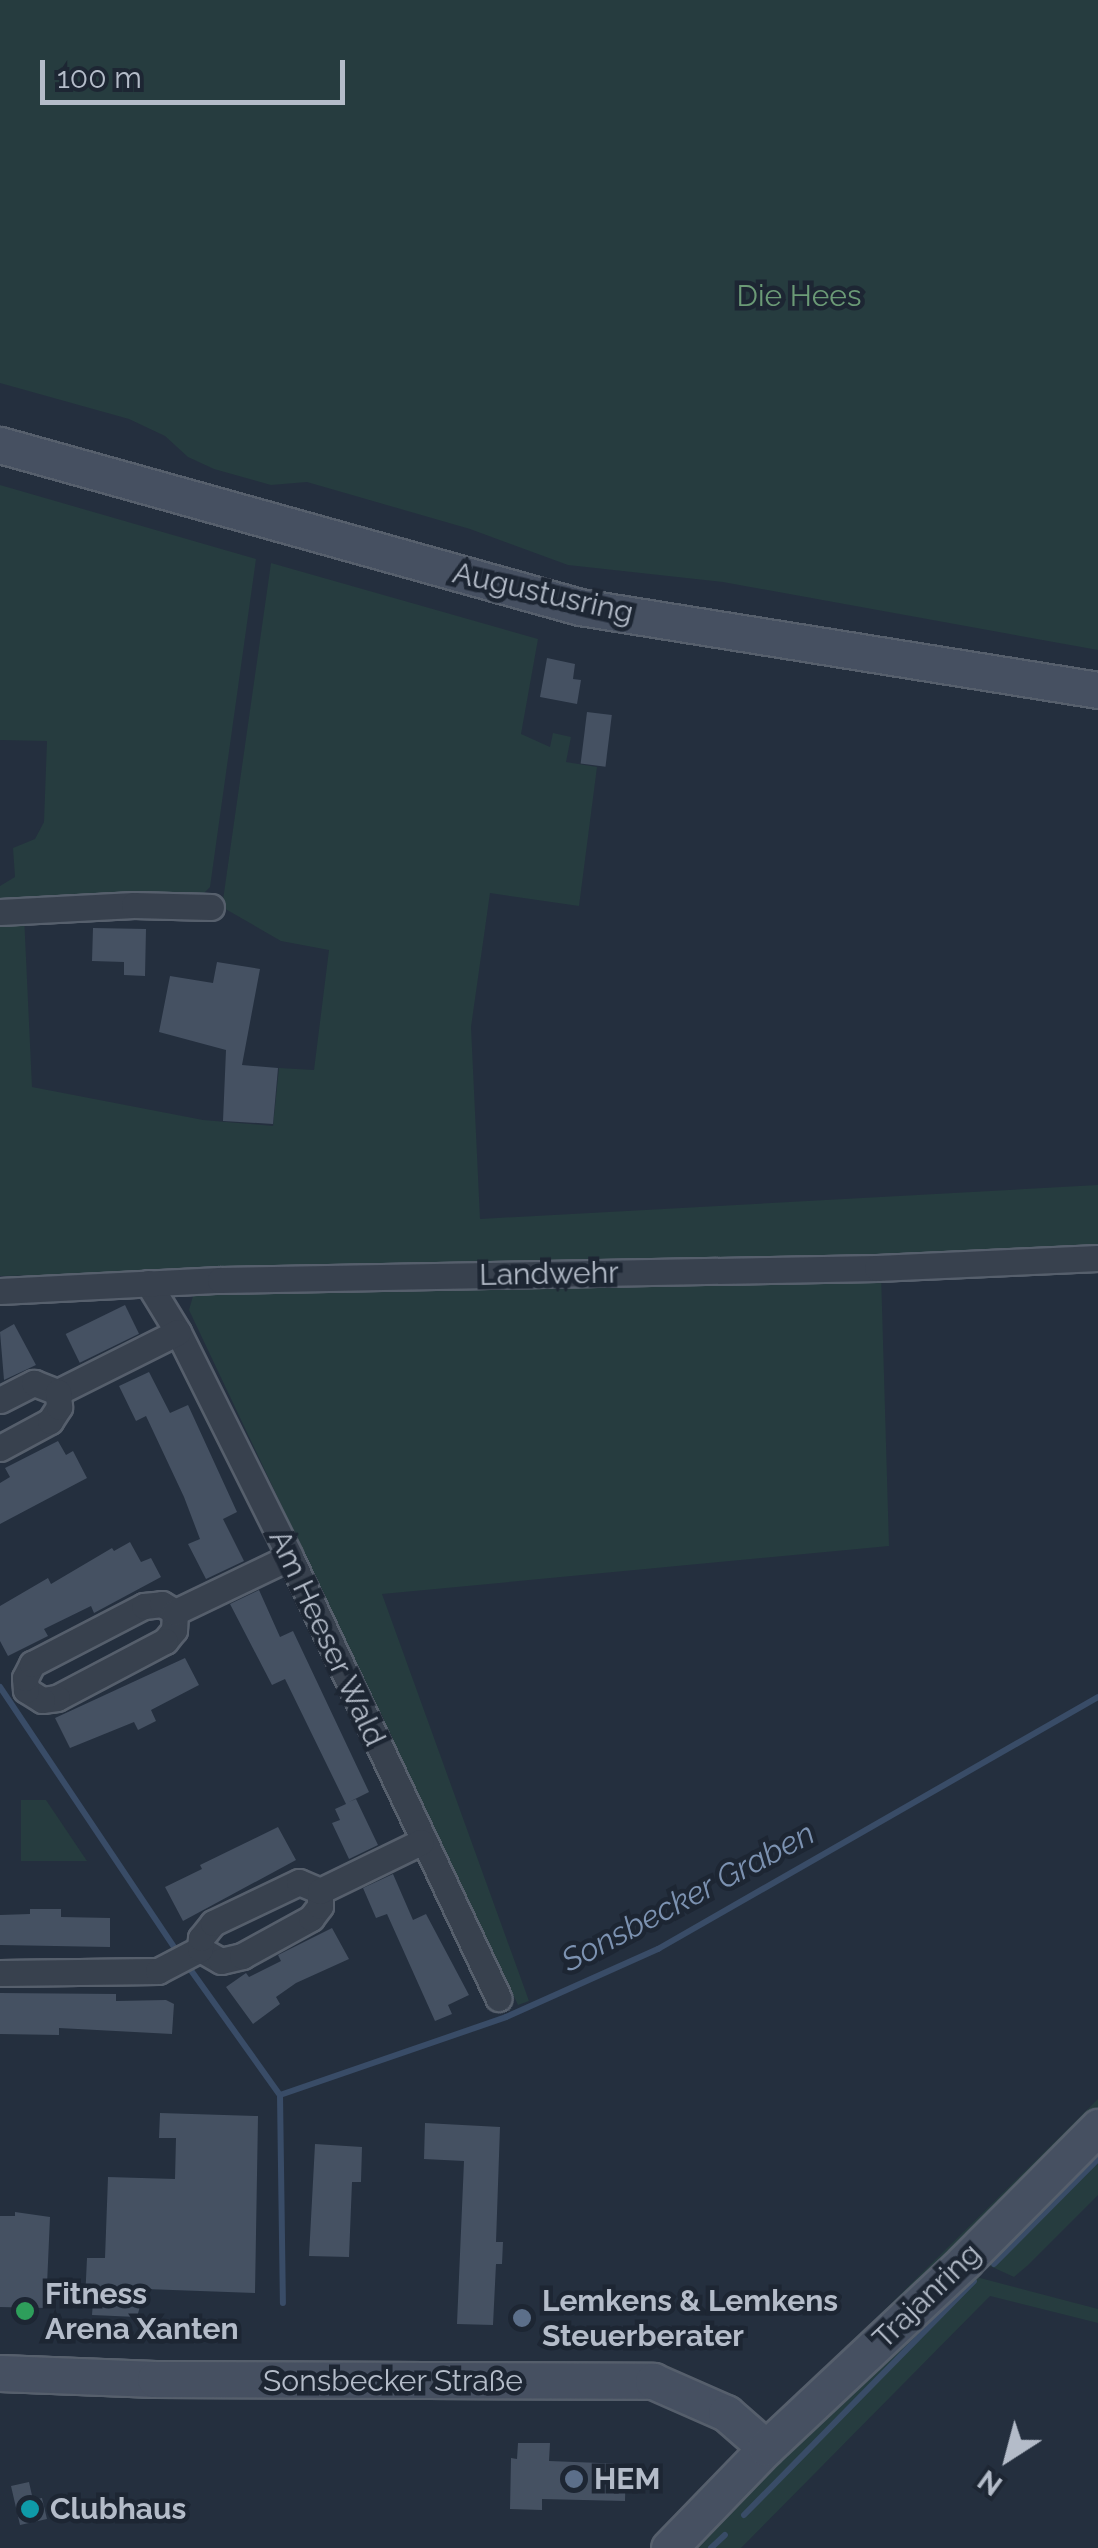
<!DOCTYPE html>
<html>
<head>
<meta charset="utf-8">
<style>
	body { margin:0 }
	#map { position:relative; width:1098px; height:2548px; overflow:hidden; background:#242f3e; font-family:Raleway,sans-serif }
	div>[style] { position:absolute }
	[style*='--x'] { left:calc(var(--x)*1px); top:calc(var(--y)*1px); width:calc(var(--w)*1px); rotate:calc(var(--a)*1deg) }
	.green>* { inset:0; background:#263c3f }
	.stream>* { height:6px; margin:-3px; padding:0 3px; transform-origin:3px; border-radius:3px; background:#394c67 }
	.building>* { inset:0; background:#455162; transform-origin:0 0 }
	.roads { filter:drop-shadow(2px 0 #565f6c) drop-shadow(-2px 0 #565f6c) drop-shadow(0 2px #565f6c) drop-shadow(0 -2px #565f6c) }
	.street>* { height:25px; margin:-12.5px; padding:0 12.5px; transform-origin:12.5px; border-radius:12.5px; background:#38414e }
	.secondary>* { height:35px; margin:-17.5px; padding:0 17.5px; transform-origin:17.5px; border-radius:17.5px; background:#465061 }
	.dots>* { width:28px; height:28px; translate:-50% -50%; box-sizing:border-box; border:5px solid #1d2633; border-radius:50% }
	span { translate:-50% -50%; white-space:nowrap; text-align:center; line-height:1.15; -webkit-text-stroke:9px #1d2633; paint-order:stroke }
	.park-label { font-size:30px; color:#6b9a76 }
	.street-label { font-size:30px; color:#b4bcc9 }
	.poi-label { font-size:30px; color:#b4bcc9; font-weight:700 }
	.left { translate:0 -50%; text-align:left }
	.water-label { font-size:32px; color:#7c92b1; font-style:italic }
	.north { position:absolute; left:958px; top:2408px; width:100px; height:100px; -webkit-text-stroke:8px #1d2633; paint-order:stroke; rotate:216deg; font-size:28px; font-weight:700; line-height:40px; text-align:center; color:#b4bcc9 }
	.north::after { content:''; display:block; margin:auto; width:35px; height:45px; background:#b4bcc9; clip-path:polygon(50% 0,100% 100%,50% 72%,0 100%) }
	.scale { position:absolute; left:40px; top:60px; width:305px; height:45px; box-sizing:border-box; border:5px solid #b4bcc9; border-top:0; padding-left:12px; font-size:30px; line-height:35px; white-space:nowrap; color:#b4bcc9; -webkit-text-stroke:8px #1d2633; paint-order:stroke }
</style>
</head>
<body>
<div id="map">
	<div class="green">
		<div style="clip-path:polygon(0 0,1098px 0,1098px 650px,723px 582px,568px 565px,470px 529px,307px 482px,271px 485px,214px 469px,188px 457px,165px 436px,129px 419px,0 383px)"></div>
		<div style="clip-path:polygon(0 485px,256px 559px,210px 887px,197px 900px,0 906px,0 886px,15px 877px,13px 848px,35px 839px,44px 822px,47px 741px,0 740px)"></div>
		<div style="clip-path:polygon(271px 563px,538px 639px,521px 734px,550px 747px,553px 733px,571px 737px,566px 762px,597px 767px,579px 906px,490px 893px,471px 1027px,480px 1219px,1098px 1185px,1098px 1254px,0 1276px,0 917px,24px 915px,32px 1087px,203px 1120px,273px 1126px,279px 1068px,314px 1070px,329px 950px,281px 941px,222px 907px)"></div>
		<div style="clip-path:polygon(881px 1273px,889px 1546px,382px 1594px,529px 2001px,518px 2005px,189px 1310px,193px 1296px,281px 1285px)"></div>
		<div style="clip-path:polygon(21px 1800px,46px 1800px,87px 1861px,21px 1861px)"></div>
		<div style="clip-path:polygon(1098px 2099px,1098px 2114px,838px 2356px)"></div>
		<div style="clip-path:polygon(1098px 2139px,1098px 2195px,1027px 2266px,1014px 2277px,977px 2260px)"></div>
		<div style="clip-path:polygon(965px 2274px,1098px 2309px,1098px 2323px,990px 2296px,741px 2548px,692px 2548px)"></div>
	</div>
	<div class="stream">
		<div style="--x:0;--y:1687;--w:313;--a:56.2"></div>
		<div style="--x:190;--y:1969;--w:155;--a:54.5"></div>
		<div style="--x:280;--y:2095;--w:239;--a:-19"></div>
		<div style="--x:506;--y:2017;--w:167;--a:-24.1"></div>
		<div style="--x:658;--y:1949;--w:507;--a:-29.8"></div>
		<div style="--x:280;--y:2095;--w:208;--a:89.2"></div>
		<div style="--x:994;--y:2264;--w:148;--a:-45.3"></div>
		<div style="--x:744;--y:2515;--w:328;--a:-45.5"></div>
		<div style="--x:711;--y:2548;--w:19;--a:-43"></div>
	</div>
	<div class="building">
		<div style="clip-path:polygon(547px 658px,575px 664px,573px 679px,581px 680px,577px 704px,540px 697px)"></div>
		<div style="left:587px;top:712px;width:25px;height:52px;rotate:7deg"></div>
		<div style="clip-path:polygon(93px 928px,146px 929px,145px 976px,124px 975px,124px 962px,92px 961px)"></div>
		<div style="clip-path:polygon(217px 962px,260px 969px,242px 1065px,278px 1068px,273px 1124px,223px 1121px,226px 1050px,159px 1032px,170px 976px,213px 983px)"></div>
		<div style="left:125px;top:1305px;width:32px;height:66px;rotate:64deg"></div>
		<div style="clip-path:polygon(14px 1324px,36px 1365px,4px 1380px,0 1332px)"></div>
		<div style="clip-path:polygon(149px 1372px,170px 1413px,188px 1405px,237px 1512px,223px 1519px,244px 1561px,206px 1579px,188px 1544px,200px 1539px,184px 1497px,146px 1416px,136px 1421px,119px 1386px)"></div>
		<div style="clip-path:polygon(58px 1441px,66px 1455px,73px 1451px,87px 1478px,0 1524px,0 1483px,10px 1477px,5px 1468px)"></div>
		<div style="clip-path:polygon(130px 1542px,141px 1562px,151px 1558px,161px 1577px,94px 1613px,91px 1606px,44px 1629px,48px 1636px,8px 1656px,0 1641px,0 1606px,48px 1578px,51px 1584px,112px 1548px,114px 1551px)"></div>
		<div style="clip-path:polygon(259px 1590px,280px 1637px,293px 1631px,369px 1792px,349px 1802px,356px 1799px,378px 1845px,349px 1859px,332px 1823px,340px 1820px,335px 1809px,346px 1804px,285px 1679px,272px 1685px,230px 1604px)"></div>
		<div style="clip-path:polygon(185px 1658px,199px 1685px,151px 1710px,156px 1721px,138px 1730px,134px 1722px,70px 1748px,55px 1718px)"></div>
		<div style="clip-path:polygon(278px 1827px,296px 1860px,183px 1921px,165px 1887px,202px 1869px,200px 1865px)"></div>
		<div style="clip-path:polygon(393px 1874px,413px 1920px,426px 1914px,469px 1995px,448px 2005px,452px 2014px,435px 2021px,387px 1914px,376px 1918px,363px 1888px)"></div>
		<div style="clip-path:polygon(30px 1909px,61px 1909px,61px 1917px,110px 1918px,110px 1947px,0 1945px,0 1915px,30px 1914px)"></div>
		<div style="clip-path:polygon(332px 1928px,349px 1959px,296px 1983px,276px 1997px,280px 2004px,253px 2024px,226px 1987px,246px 1973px,249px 1977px,281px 1961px,278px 1955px)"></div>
		<div style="clip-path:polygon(0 1993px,116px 1994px,116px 2001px,166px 2000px,174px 2004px,172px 2034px,59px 2028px,59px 2035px,0 2034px)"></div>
		<div style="clip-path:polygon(160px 2113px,258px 2116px,255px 2293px,145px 2289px,137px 2317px,92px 2315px,93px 2301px,85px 2301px,87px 2258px,105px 2258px,108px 2177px,175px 2179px,176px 2138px,159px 2138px)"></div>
		<div style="clip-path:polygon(425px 2123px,500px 2127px,496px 2242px,503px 2242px,502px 2264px,496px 2264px,493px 2325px,457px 2324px,464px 2161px,424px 2159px)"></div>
		<div style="clip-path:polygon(315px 2144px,362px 2147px,361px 2182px,352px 2182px,349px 2257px,309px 2256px)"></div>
		<div style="clip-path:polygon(15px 2212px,50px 2217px,46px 2308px,0 2307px,0 2216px,15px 2216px)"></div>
		<div style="clip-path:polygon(518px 2443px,550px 2443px,549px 2461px,626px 2464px,625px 2501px,542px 2499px,542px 2510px,510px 2509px,511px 2458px,517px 2459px)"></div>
		<div style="clip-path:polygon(29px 2482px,33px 2500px,42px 2498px,47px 2519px,20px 2525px,11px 2486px)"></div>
	</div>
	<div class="roads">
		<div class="street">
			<div style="--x:0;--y:912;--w:134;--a:-3"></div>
			<div style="--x:134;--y:905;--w:77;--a:1.5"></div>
			<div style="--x:148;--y:1283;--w:57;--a:58.5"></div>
			<div style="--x:178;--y:1332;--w:251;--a:63.5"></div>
			<div style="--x:290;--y:1557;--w:488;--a:64.7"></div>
			<div style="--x:0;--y:1291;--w:220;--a:-2.9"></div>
			<div style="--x:220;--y:1280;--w:657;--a:-1.05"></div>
			<div style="--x:877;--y:1268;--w:221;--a:-2.6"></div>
			<div style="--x:58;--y:1392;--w:134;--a:-26.6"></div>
			<div style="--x:0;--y:1400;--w:38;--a:-27"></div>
			<div style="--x:34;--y:1383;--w:26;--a:21"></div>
			<div style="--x:0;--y:1448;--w:57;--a:-28.4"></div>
			<div style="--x:50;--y:1421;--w:17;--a:-57"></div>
			<div style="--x:59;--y:1407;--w:15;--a:-94"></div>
			<div style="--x:175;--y:1612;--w:18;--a:93"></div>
			<div style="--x:174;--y:1630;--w:14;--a:129"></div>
			<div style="--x:165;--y:1641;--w:122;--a:152.2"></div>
			<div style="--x:57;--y:1698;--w:15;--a:172"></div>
			<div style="--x:42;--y:1700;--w:19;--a:-148"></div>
			<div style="--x:26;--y:1690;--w:12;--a:-95"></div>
			<div style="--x:25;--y:1678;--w:16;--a:-63"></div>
			<div style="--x:32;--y:1664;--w:126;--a:-27.4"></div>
			<div style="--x:144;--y:1606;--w:18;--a:-6"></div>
			<div style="--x:162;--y:1604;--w:15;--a:32"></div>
			<div style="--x:175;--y:1612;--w:127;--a:-25.6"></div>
			<div style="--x:200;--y:1949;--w:24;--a:30"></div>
			<div style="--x:221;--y:1961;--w:22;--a:-13"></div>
			<div style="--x:242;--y:1956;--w:79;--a:-28.8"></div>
			<div style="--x:311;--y:1918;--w:15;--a:-53"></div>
			<div style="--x:320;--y:1906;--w:15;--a:-90"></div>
			<div style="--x:0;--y:1973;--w:158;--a:-0.7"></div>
			<div style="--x:158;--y:1971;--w:47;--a:-27.6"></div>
			<div style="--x:200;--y:1949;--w:11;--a:-85"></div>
			<div style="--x:201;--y:1938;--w:19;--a:-51"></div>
			<div style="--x:213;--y:1923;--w:95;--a:-25.5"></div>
			<div style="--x:299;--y:1882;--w:23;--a:23"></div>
			<div style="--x:320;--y:1891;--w:112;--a:-25.9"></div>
		</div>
		<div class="secondary">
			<div style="--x:0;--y:445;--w:602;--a:15.61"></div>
			<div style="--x:580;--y:607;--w:525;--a:9.1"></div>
			<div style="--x:0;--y:2373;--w:155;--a:2.2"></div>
			<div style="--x:155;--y:2379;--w:498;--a:0.2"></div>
			<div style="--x:653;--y:2381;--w:80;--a:23.7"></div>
			<div style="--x:726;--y:2413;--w:53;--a:41.2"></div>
			<div style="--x:669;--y:2548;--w:139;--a:-45.9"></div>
			<div style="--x:766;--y:2448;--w:273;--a:-43.2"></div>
			<div style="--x:965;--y:2261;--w:189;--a:-45.2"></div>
		</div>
	</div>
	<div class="dots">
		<div style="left:25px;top:2311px;background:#2e9e5b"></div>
		<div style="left:522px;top:2318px;background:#5c6f8a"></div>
		<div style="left:574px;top:2479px;background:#5c6f8a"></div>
		<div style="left:30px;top:2509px;background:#0f9aa8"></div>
	</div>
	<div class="park-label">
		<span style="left:799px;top:296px">Die Hees</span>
	</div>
	<div class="street-label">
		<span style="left:543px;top:593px;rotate:13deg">Augustusring</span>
		<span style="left:549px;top:1274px;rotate:-1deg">Landwehr</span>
		<span style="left:327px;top:1638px;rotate:65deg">Am Heeser Wald</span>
		<span style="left:927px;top:2296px;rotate:-44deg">Trajanring</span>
		<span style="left:393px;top:2381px">Sonsbecker Straße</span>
	</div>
	<div class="poi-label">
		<span class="left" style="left:45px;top:2311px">Fitness<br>Arena Xanten</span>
		<span class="left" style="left:542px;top:2318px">Lemkens &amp; Lemkens<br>Steuerberater</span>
		<span class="left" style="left:594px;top:2479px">HEM</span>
		<span class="left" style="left:50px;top:2509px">Clubhaus</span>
	</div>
	<div class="water-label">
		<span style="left:688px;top:1897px;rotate:-28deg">Sonsbecker Graben</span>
	</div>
	<div class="north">N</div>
	<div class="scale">100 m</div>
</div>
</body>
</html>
